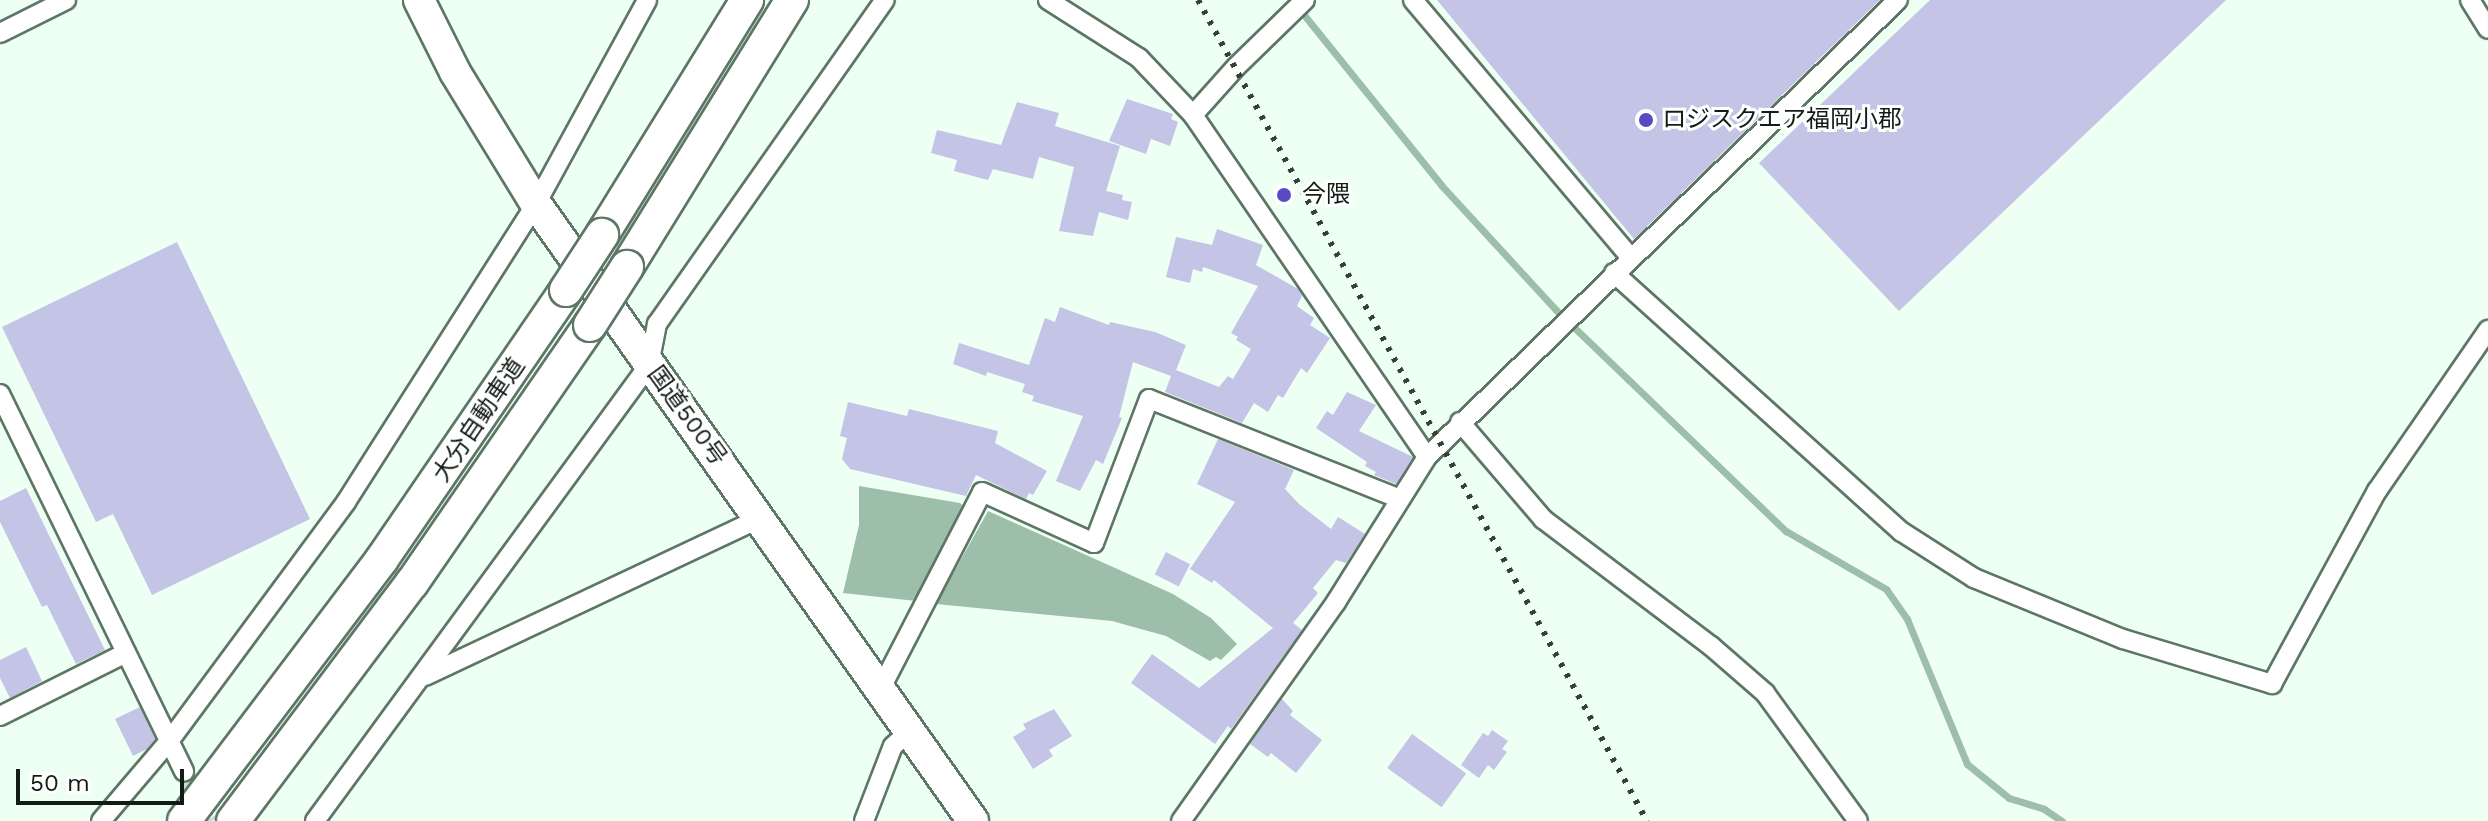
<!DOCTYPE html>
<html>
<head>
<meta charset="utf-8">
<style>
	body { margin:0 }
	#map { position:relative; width:2488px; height:821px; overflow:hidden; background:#eefff3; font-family:"Work Sans","Noto Sans JP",sans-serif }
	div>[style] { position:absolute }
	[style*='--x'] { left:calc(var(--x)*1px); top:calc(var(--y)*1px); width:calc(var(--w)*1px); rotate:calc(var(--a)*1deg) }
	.water>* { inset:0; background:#9dbea8 }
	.stream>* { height:7px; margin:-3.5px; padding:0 3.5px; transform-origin:3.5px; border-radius:3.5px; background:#9dbea8 }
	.building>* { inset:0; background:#c3c4e6; transform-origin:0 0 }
	.minor-tunnel>* { height:18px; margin-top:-9px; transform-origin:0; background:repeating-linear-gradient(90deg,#cdddd2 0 18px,transparent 0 27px) }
	.roads { filter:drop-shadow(2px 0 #5d7665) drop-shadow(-2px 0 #5d7665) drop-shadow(0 2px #5d7665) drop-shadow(0 -2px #5d7665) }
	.minor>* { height:18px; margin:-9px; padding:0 9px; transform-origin:9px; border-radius:9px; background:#fff }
	.trunk>* { height:30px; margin:-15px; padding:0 15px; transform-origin:15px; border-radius:15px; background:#fff }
	.motorway>* { height:32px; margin:-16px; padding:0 16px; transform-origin:16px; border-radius:16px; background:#fff }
	.rail>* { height:6px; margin-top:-3px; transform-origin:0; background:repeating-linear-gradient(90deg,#344038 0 4px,transparent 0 12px) }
	.bridges { filter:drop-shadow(2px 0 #5d7665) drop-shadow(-2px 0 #5d7665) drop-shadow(0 2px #5d7665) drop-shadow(0 -2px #5d7665) }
	.motorway-bridge>* { height:32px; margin:-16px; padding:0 16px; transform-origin:16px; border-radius:16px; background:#fff }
	.dots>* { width:22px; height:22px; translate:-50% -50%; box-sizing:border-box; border:4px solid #fff; border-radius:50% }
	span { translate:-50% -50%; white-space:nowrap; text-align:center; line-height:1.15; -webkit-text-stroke:6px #fff; paint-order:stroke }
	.poi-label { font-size:24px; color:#111c15 }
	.left { translate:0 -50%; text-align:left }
	.street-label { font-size:24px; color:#111c15 }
	.scale { position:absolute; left:16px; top:769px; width:168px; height:36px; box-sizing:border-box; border:4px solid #111c15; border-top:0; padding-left:10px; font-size:24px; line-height:28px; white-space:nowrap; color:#111c15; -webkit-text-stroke:6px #fff; paint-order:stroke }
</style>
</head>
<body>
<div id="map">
	<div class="water">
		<div style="clip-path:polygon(859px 486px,960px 503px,964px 507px,916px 601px,843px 593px,859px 525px)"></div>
		<div style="clip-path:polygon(988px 511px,1173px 594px,1211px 618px,1237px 644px,1221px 660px,1216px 657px,1210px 661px,1166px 636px,1112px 621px,936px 604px)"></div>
	</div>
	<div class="stream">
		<div style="--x:1292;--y:0;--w:239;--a:51.1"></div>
		<div style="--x:1442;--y:186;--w:168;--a:47.4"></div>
		<div style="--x:1556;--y:310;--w:319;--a:43.9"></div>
		<div style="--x:1786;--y:531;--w:116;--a:30.1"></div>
		<div style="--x:1886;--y:589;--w:37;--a:55"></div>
		<div style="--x:1907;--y:619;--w:157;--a:67.5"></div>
		<div style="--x:1967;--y:764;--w:54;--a:39"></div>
		<div style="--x:2009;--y:798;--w:37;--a:17"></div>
		<div style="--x:2044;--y:809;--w:22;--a:34"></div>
	</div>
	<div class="building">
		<div style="clip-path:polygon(1437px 0,1880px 0,1634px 239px)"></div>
		<div style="clip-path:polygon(1930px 0,2226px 0,1899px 311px,1759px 163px)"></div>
		<div style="clip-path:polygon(1127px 99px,1173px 114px,1171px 119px,1178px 122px,1170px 146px,1151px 139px,1146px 154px,1109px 141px)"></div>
		<div style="clip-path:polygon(1017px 102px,1059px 113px,1055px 126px,1120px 146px,1106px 191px,1123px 195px,1122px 200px,1132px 202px,1128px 220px,1099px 212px,1093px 236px,1059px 231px,1074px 167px,1039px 157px,1033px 179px,993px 169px,988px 180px,954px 171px,957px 160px,931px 153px,937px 130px,1001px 145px)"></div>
		<div style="clip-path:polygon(1217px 229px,1263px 245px,1256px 265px,1298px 289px,1302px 296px,1297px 306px,1314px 318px,1310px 325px,1330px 338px,1307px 373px,1301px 368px,1283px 398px,1278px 395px,1268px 412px,1254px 403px,1242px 423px,1165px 392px,1171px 376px,1133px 362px,1119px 417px,1122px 418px,1103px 464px,1096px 460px,1080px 491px,1056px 481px,1083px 416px,1032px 401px,1034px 396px,1022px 392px,1025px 384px,987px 372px,986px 376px,953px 364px,959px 343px,1029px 365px,1045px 318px,1055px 322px,1060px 307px,1109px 325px,1110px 322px,1155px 332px,1186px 345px,1176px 370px,1219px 387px,1228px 376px,1233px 379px,1251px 349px,1236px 340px,1238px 337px,1231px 333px,1258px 286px,1203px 267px,1202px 272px,1193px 269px,1190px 283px,1166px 277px,1176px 237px,1212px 245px)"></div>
		<div style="clip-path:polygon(177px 242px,310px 519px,152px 595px,113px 514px,96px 522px,2px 327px)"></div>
		<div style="clip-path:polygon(1347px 392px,1376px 405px,1359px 431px,1413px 457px,1396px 484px,1374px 475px,1376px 472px,1365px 466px,1367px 462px,1316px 428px,1327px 411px,1333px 415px)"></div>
		<div style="clip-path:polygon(848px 402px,907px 416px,909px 409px,998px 431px,995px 443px,1047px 471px,1033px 495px,1029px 493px,1026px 499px,976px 475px,966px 496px,850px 469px,842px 459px,847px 438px,840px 436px)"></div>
		<div style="clip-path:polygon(1218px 439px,1294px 470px,1285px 489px,1299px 504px,1331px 529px,1338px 517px,1365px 534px,1346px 563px,1336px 560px,1313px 588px,1318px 593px,1293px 623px,1302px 630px,1231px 729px,1228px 726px,1215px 744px,1131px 683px,1152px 654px,1199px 688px,1273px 628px,1214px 580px,1212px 583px,1190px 569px,1235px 502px,1197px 484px)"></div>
		<div style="clip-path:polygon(26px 488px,105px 650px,76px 664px,47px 605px,42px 607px,0 522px,0 501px)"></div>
		<div style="left:1166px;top:552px;width:27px;height:25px;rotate:27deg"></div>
		<div style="clip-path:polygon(26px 647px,42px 681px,10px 698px,0 678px,0 660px)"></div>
		<div style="clip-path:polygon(1282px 699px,1293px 711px,1290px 715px,1322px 740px,1296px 773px,1271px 753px,1268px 757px,1250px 744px)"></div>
		<div style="clip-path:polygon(140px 707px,155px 739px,147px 749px,133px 756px,115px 719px)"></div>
		<div style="clip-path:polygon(1054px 709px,1072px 736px,1049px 750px,1053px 756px,1033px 769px,1013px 737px,1026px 729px,1023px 724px)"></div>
		<div style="clip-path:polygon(1492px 730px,1508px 741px,1502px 749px,1507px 752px,1494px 770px,1488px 765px,1479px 778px,1461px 765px,1483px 733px,1488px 736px)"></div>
		<div style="left:1412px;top:734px;width:67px;height:42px;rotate:36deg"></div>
	</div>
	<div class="minor-tunnel">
		<div style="--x:184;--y:771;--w:57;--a:61.6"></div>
	</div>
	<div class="roads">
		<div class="minor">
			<div style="--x:1048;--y:0;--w:108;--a:32.5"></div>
			<div style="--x:1139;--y:58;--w:79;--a:46.5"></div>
			<div style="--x:1193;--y:115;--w:414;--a:55.6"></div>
			<div style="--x:1413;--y:0;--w:336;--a:49.8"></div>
			<div style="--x:2470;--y:0;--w:34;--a:58"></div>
			<div style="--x:0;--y:33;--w:74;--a:-26.6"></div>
			<div style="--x:1193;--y:115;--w:64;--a:-48.1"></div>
			<div style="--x:1236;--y:67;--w:96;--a:-44.2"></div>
			<div style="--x:1614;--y:273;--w:387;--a:42"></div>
			<div style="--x:1902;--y:532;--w:85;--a:32.6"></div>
			<div style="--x:1974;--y:578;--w:161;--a:22.3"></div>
			<div style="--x:2123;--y:639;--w:156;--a:16.8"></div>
			<div style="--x:2272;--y:684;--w:220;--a:-61.5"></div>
			<div style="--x:2377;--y:491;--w:196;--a:-55.4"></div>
			<div style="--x:0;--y:394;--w:420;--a:64"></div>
			<div style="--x:1460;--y:422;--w:128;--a:49.4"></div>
			<div style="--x:1543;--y:519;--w:211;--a:37.1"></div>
			<div style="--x:1711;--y:646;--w:72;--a:41"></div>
			<div style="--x:1765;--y:693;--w:158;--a:54"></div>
			<div style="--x:425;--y:676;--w:368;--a:-25.2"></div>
			<div style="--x:881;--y:688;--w:220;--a:-62.7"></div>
			<div style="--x:982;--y:492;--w:123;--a:24.5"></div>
			<div style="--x:1094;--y:543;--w:154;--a:-69.1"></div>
			<div style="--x:1149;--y:399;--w:270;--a:21.7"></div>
			<div style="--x:0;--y:716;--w:141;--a:-26.6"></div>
			<div style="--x:101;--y:821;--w:106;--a:-49.6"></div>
			<div style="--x:170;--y:740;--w:296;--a:-53.5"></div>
			<div style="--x:346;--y:502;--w:353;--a:-57.5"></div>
			<div style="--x:536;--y:204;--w:232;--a:-61.4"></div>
			<div style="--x:315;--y:821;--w:565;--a:-53.78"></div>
			<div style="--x:649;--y:365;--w:42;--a:-79"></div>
			<div style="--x:657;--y:324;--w:396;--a:-54.9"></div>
			<div style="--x:864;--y:821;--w:80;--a:-68.9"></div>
			<div style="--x:893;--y:746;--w:23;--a:-41"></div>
			<div style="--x:1181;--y:821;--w:268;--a:-54.7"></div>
			<div style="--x:1336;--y:602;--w:171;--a:-57.9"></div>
			<div style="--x:1427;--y:457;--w:656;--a:-44.14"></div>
		</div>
		<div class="trunk">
			<div style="--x:419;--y:0;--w:80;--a:63.4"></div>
			<div style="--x:455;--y:72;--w:155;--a:58.5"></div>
			<div style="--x:536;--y:204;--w:756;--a:54.69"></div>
		</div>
		<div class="motorway">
			<div style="--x:602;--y:235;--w:276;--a:-58.3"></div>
			<div style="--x:627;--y:267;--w:314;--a:-58.3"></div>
			<div style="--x:184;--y:821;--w:328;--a:-52.9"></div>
			<div style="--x:382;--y:559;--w:326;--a:-55.6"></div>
			<div style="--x:233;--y:821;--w:298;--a:-53.1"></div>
			<div style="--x:412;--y:583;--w:313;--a:-55.4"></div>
		</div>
	</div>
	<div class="rail">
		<div style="--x:1198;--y:0;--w:936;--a:61.33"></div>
	</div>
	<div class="bridges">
		<div class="motorway-bridge">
			<div style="--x:566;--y:290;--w:66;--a:-56.8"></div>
			<div style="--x:590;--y:325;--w:69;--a:-57.5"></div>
		</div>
	</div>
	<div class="dots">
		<div style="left:1646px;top:120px;background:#584bc3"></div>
		<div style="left:1284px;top:195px;background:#584bc3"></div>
	</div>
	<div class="poi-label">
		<span class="left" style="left:1662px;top:120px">ロジスクエア福岡小郡</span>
		<span class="left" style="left:1302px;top:195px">今隈</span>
	</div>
	<div class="street-label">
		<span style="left:687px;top:416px;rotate:54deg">国道500号</span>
		<span style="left:479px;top:420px;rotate:-56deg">大分自動車道</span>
	</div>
	<div class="scale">50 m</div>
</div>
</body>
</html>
